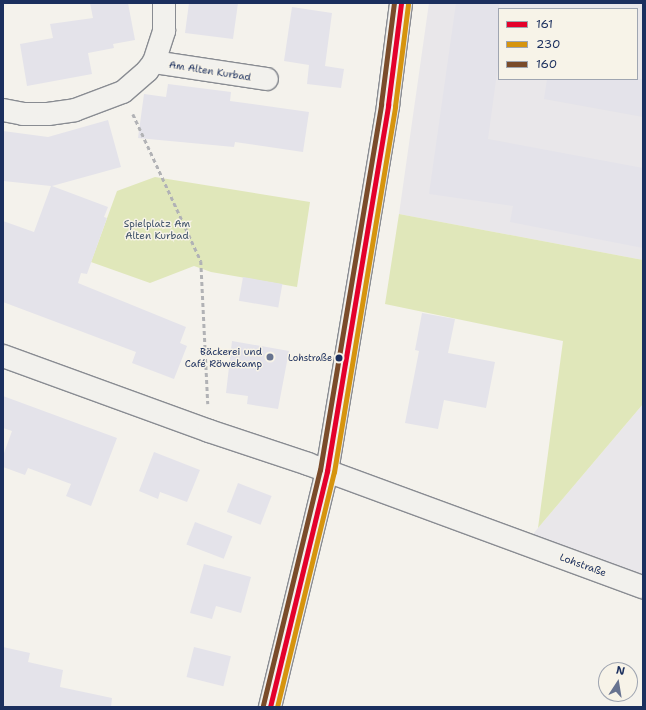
<!DOCTYPE html>
<html>
<head>
<meta charset="utf-8">
<style>
	body { margin:0 }
	#map { position:relative; width:646px; height:710px; overflow:hidden; background:#f4f2ec; font-family:"Shantell Sans",sans-serif }
	div>[style] { position:absolute }
	[style*='--x'] { left:calc(var(--x)*1px); top:calc(var(--y)*1px); width:calc(var(--w)*1px); rotate:calc(var(--a)*1deg) }
	.built>* { inset:0; background:#e9e7ea }
	.green>* { inset:0; background:#e0e7ba }
	.building>* { inset:0; background:#e4e3ea; transform-origin:0 0 }
	.path>* { height:2.5px; margin-top:-1.25px; transform-origin:0; background:repeating-linear-gradient(90deg,#b1b2b5 0 4px,transparent 0 7px) }
	.roads { filter:drop-shadow(1px 0 #898c92) drop-shadow(-1px 0 #898c92) drop-shadow(0 1px #898c92) drop-shadow(0 -1px #898c92) }
	.minor>* { height:22px; margin:-11px; padding:0 11px; transform-origin:11px; border-radius:11px; background:#f2f1ed }
	.bus-1>* { height:5px; margin:-2.5px; padding:0 2.5px; transform-origin:2.5px; border-radius:2.5px; background:#e4002b }
	.bus-2>* { height:5px; margin:-2.5px; padding:0 2.5px; transform-origin:2.5px; border-radius:2.5px; background:#d6940e }
	.bus-3>* { height:5px; margin:-2.5px; padding:0 2.5px; transform-origin:2.5px; border-radius:2.5px; background:#7a4b2a }
	.dots>* { width:11px; height:11px; translate:-50% -50%; box-sizing:border-box; border:2px solid #f7f3e8; border-radius:50% }
	span { translate:-50% -50%; white-space:nowrap; text-align:center; line-height:1.15; -webkit-text-stroke:3px #f7f3e8; paint-order:stroke }
	.bus-label { font-size:9px; color:#1b2f5e }
	.right { translate:-100% -50%; text-align:right }
	.street-label { font-size:10px; color:#1b2f5e }
	.park-label { font-size:10px; color:#3f5268 }
	.poi-label { font-size:10px; color:#1b2f5e }
	.frame { position:absolute; inset:0; border:4px solid #1b2f5e; pointer-events:none }
	.legend { position:absolute; left:498px; top:8px; width:140px; height:72px; box-sizing:border-box; background:#f7f3e8; border:1px solid #9fa5b1; margin:0; padding:5px 7px; list-style:none; font-size:12px; color:#1b2f5e }
	.legend li { display:flex; align-items:center; gap:8px; height:20px }
	.legend b { width:20px; border:1px solid #9fa5b1 }
	.north { position:absolute; left:598px; top:662px; width:40px; height:40px; box-sizing:border-box; background:#f7f3e8; border:1px solid #9fa5b1; border-radius:50%; rotate:12deg; font-size:11px; font-weight:700; line-height:16px; text-align:center; color:#1b2f5e }
	.north::after { content:''; display:block; margin:auto; width:14px; height:18px; background:#677390; clip-path:polygon(50% 0,100% 100%,50% 72%,0 100%) }
</style>
</head>
<body>
<div id="map">
	<div class="built">
		<div style="clip-path:polygon(evenodd,429px 3px,643px 3px,643px 260px,399px 214px,429px 3px,499px 9px,637px 9px,637px 79px,499px 79px,499px 9px)"></div>
		<div style="clip-path:polygon(643px 404px,643px 593px,521px 549px,538px 528px)"></div>
	</div>
	<div class="green">
		<div style="clip-path:polygon(155px 177px,310px 202px,297px 287px,211px 272px,194px 266px,150px 283px,91px 262px,117px 191px)"></div>
		<div style="clip-path:polygon(399px 214px,643px 260px,643px 404px,538px 528px,563px 341px,385px 304px)"></div>
	</div>
	<div class="building">
		<div style="clip-path:polygon(90px 3px,128px 3px,135px 40px,113px 44px,114px 48px,88px 53px,92px 74px,27px 86px,20px 44px,53px 38px,50px 24px,93px 18px)"></div>
		<div style="clip-path:polygon(189px 3px,238px 3px,233px 39px,185px 33px)"></div>
		<div style="clip-path:polygon(456px 3px,499px 3px,499px 58px,488px 139px,643px 168px,643px 248px,510px 222px,513px 206px,429px 194px)"></div>
		<div style="clip-path:polygon(292px 7px,332px 13px,325px 66px,344px 69px,341px 88px,307px 84px,309px 65px,284px 61px)"></div>
		<div style="clip-path:polygon(547px 79px,643px 79px,643px 117px,544px 99px)"></div>
		<div style="clip-path:polygon(168px 84px,231px 92px,230px 101px,309px 112px,303px 152px,235px 142px,234px 147px,138px 138px,144px 94px,166px 97px)"></div>
		<div style="clip-path:polygon(108px 120px,121px 167px,52px 186px,108px 207px,104px 217px,107px 218px,87px 274px,81px 273px,78px 283px,186px 327px,180px 343px,187px 346px,174px 379px,132px 363px,136px 352px,3px 302px,3px 221px,34px 232px,51px 186px,3px 181px,3px 131px,48px 137px)"></div>
		<div style="left:243px;top:277px;width:40px;height:24px;rotate:10deg"></div>
		<div style="clip-path:polygon(422px 313px,455px 319px,448px 353px,495px 362px,486px 408px,444px 400px,438px 429px,405px 423px,419px 351px,415px 350px)"></div>
		<div style="clip-path:polygon(232px 341px,289px 351px,278px 409px,247px 404px,248px 396px,226px 393px)"></div>
		<div style="clip-path:polygon(3px 396px,117px 438px,91px 506px,66px 496px,71px 484px,28px 468px,25px 475px,3px 467px,3px 456px,12px 431px,3px 428px)"></div>
		<div style="clip-path:polygon(154px 452px,200px 470px,187px 502px,160px 492px,158px 499px,139px 491px)"></div>
		<div style="left:238px;top:483px;width:36px;height:31px;rotate:21deg"></div>
		<div style="left:195px;top:522px;width:40px;height:24px;rotate:21deg"></div>
		<div style="clip-path:polygon(204px 564px,251px 577px,241px 613px,216px 606px,212px 619px,190px 613px)"></div>
		<div style="clip-path:polygon(3px 647px,30px 653px,28px 662px,63px 670px,60px 687px,112px 698px,111px 707px,3px 707px)"></div>
		<div style="left:194px;top:647px;width:38px;height:31px;rotate:14deg"></div>
	</div>
	<div class="path">
		<div style="--x:133;--y:114;--w:162;--a:65.2"></div>
		<div style="--x:201;--y:261;--w:143;--a:87.2"></div>
	</div>
	<div class="roads">
		<div class="minor">
			<div style="--x:154;--y:62;--w:114;--a:8.6"></div>
			<div style="--x:3;--y:110;--w:20;--a:11"></div>
			<div style="--x:23;--y:114;--w:25;--a:0"></div>
			<div style="--x:48;--y:114;--w:27;--a:-8"></div>
			<div style="--x:75;--y:110;--w:51;--a:-20.6"></div>
			<div style="--x:123;--y:92;--w:32;--a:-41"></div>
			<div style="--x:147;--y:71;--w:11;--a:-52"></div>
			<div style="--x:154;--y:62;--w:33;--a:-72"></div>
			<div style="--x:164;--y:31;--w:28;--a:-90"></div>
			<div style="--x:3;--y:356;--w:219;--a:20"></div>
			<div style="--x:209;--y:431;--w:104;--a:18.4"></div>
			<div style="--x:308;--y:464;--w:357;--a:20.2"></div>
			<div style="--x:270;--y:707;--w:243;--a:-76.4"></div>
			<div style="--x:327;--y:471;--w:371;--a:-80.5"></div>
			<div style="--x:388;--y:105;--w:103;--a:-82.7"></div>
		</div>
	</div>
	<div class="bus-1">
		<div style="--x:270;--y:707;--w:243;--a:-76.4"></div>
		<div style="--x:327;--y:471;--w:371;--a:-80.5"></div>
		<div style="--x:388;--y:105;--w:103;--a:-82.7"></div>
	</div>
	<div class="bus-2">
		<div style="--x:277;--y:707;--w:242;--a:-76.4"></div>
		<div style="--x:334;--y:472;--w:371;--a:-80.5"></div>
		<div style="--x:395;--y:106;--w:103;--a:-82.7"></div>
	</div>
	<div class="bus-3">
		<div style="--x:263;--y:705;--w:242;--a:-76.4"></div>
		<div style="--x:320;--y:470;--w:371;--a:-80.5"></div>
		<div style="--x:381;--y:104;--w:102;--a:-82.7"></div>
	</div>
	<div class="dots">
		<div style="left:270px;top:357px;background:#677390"></div>
		<div style="left:339px;top:358px;background:#1b2f5e"></div>
	</div>
	<div class="bus-label">
		<span class="right" style="left:332px;top:358px">Lohstraße</span>
	</div>
	<div class="street-label">
		<span style="left:210px;top:71px;rotate:9deg">Am Alten Kurbad</span>
		<span style="left:583px;top:565px;rotate:20deg">Lohstraße</span>
	</div>
	<div class="park-label">
		<span style="left:157px;top:229px">Spielplatz Am<br>Alten Kurbad</span>
	</div>
	<div class="poi-label">
		<span class="right" style="left:262px;top:357px">Bäckerei und<br>Café Röwekamp</span>
	</div>
	<div class="frame"></div>
	<ul class="legend">
	<li><b style="height:5px;background:#e4002b"></b>161</li>
	<li><b style="height:5px;background:#d6940e"></b>230</li>
	<li><b style="height:5px;background:#7a4b2a"></b>160</li>
	</ul>
	<div class="north">N</div>
</div>
</body>
</html>
